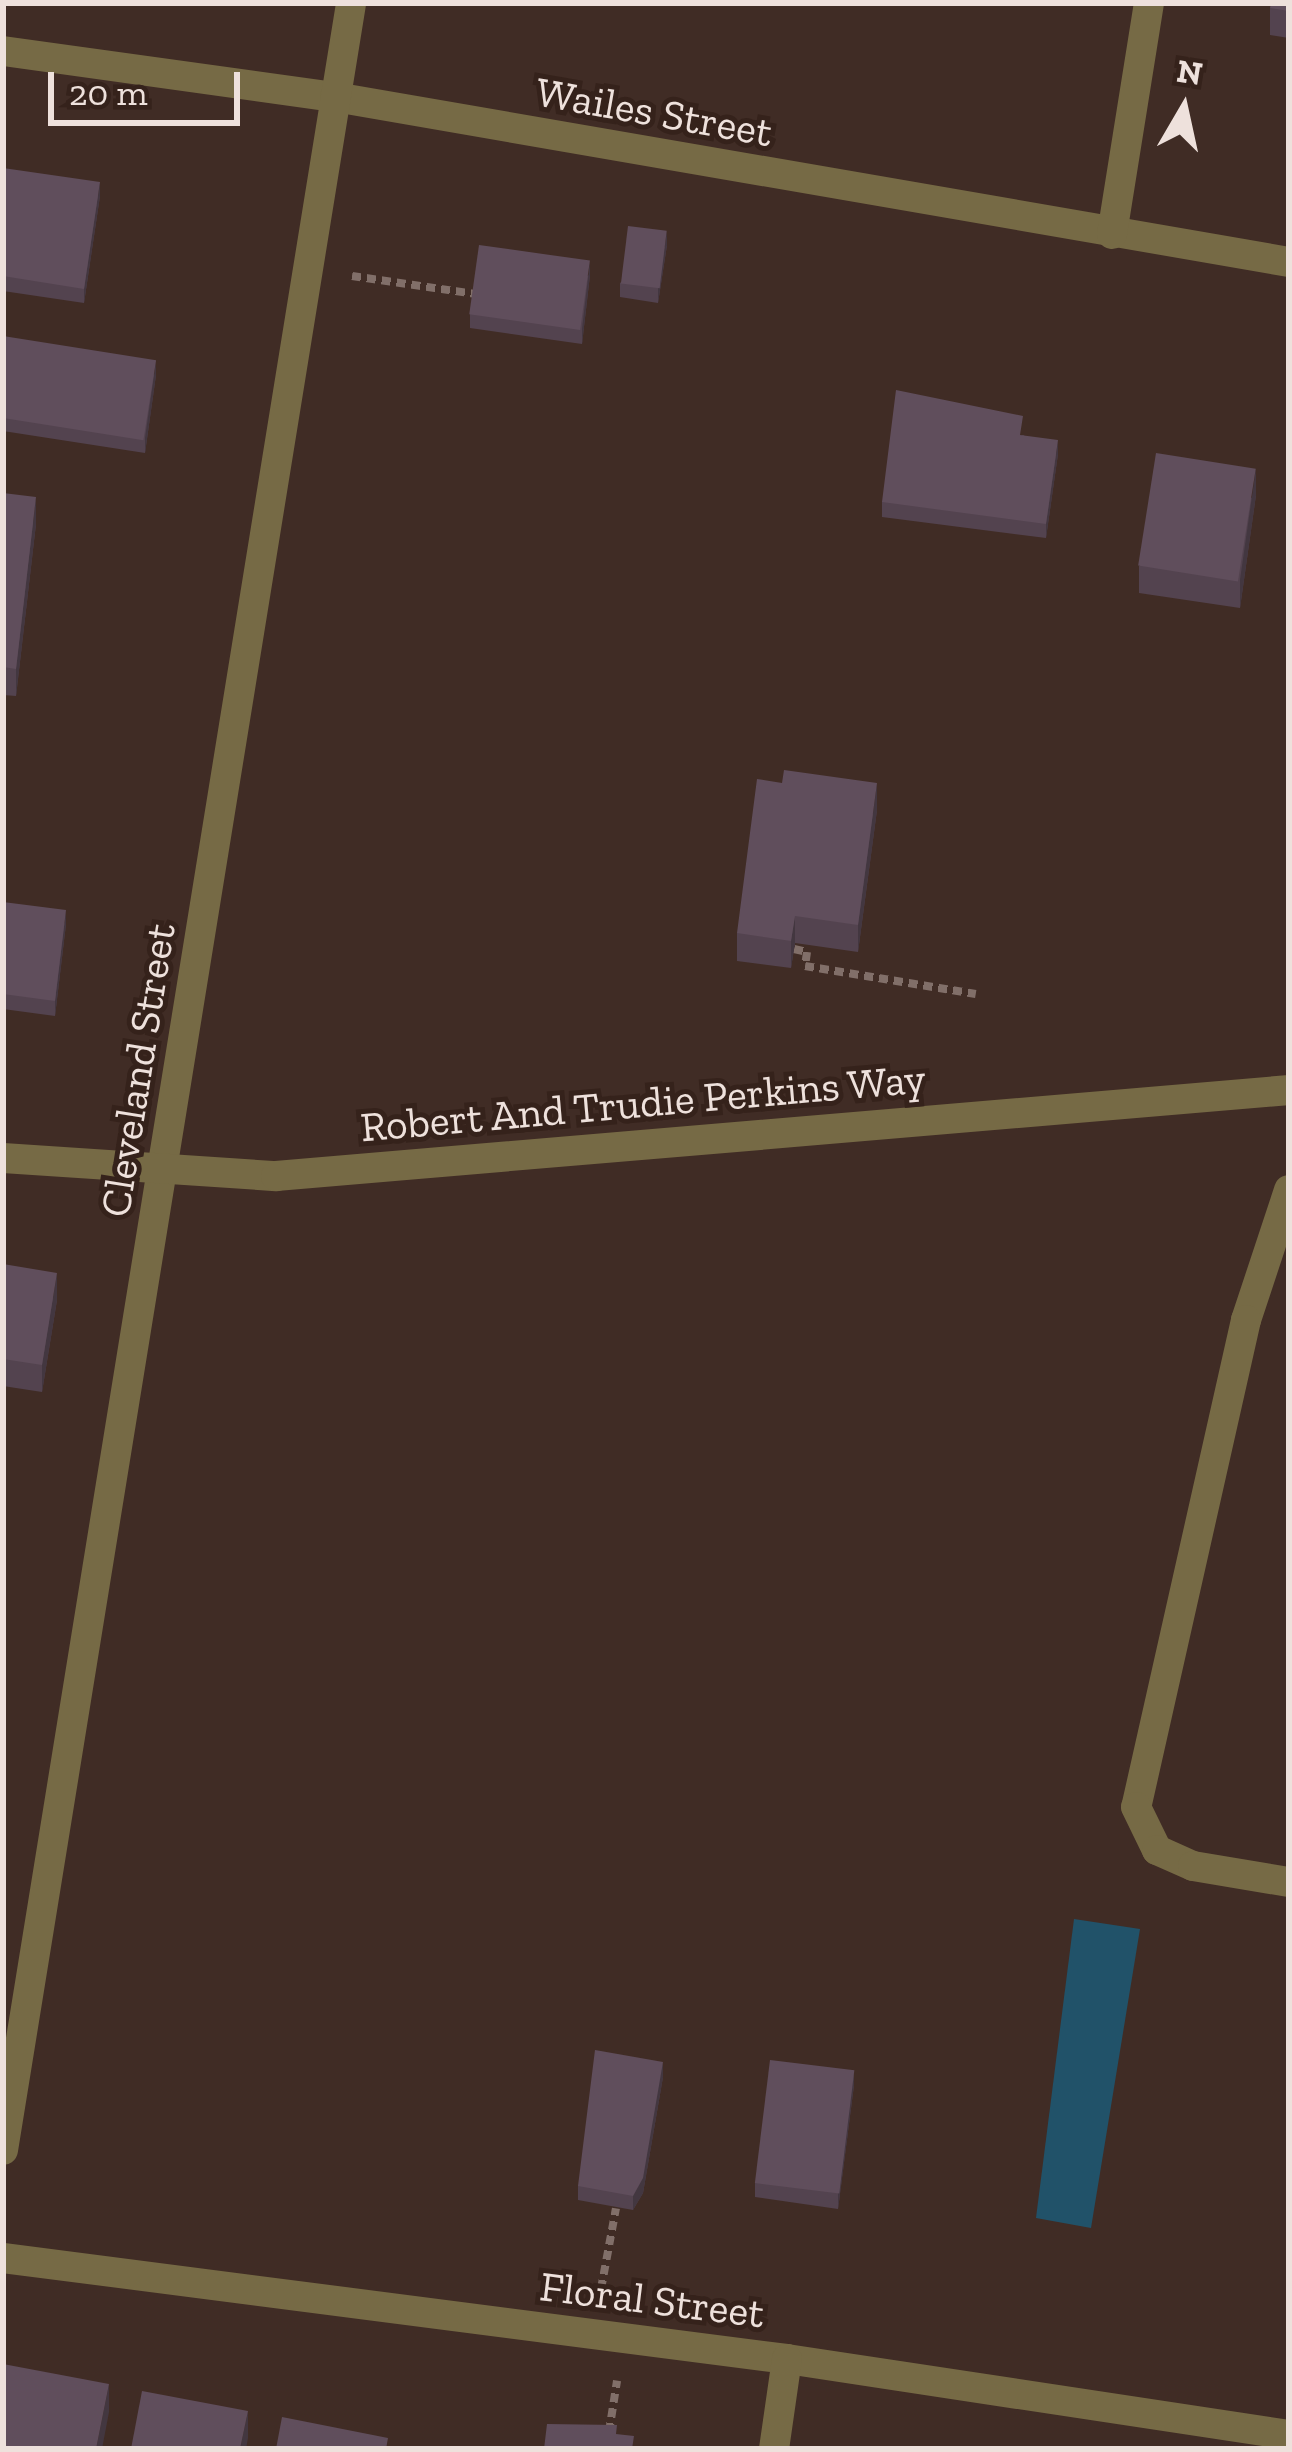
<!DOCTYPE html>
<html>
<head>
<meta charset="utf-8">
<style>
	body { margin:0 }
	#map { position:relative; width:1292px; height:2452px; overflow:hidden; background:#402c25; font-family:"Zilla Slab",serif }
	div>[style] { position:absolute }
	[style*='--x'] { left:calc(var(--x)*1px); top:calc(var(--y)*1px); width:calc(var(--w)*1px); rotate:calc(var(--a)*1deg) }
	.water>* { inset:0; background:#215269 }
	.path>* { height:8px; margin-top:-4px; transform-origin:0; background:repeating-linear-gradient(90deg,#816f69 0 9px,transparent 0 15px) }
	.service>* { height:30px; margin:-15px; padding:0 15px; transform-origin:15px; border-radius:15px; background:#766a45 }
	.minor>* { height:30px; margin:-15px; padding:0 15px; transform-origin:15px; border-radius:15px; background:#766a45 }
	.tertiary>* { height:30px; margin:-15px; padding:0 15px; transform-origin:15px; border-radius:15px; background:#766a45 }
	.wall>* { inset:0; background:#53434f }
	.shaded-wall>* { inset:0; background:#433740 }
	.building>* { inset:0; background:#604e5c; transform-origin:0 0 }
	span { translate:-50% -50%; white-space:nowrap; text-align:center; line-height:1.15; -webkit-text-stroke:10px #35221b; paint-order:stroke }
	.street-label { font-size:42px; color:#eee1dc }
	.frame { position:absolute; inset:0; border:6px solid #eee1dc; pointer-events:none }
	.north { position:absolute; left:1124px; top:48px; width:120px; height:120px; -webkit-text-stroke:9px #35221b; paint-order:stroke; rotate:9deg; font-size:33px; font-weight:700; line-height:48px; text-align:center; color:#eee1dc }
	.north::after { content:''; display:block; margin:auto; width:42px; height:54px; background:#eee1dc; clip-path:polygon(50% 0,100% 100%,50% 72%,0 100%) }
	.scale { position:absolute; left:48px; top:72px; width:192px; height:54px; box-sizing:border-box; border:6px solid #eee1dc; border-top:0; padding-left:15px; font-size:36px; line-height:42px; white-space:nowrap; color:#eee1dc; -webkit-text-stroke:9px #35221b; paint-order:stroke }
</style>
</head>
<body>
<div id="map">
	<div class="water">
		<div style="clip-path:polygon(1074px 1919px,1140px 1929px,1091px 2228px,1036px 2218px)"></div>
	</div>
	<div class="path">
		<div style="--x:352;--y:276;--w:124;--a:8.3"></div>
		<div style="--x:794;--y:949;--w:13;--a:13"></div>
		<div style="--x:807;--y:952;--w:14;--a:98"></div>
		<div style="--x:805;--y:966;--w:173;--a:9.3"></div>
		<div style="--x:601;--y:2289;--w:82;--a:-79.5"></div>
		<div style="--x:609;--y:2432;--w:52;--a:-81.1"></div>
	</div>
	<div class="service">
		<div style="--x:1289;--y:1190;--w:137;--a:108.3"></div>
		<div style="--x:1246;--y:1320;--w:499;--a:102.7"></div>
		<div style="--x:1136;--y:1807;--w:48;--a:64"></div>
		<div style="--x:1157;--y:1850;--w:39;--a:24"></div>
		<div style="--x:1193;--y:1866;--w:97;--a:9.5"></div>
	</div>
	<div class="minor">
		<div style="--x:3;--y:51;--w:335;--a:7.9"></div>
		<div style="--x:335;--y:97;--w:968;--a:9.81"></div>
		<div style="--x:1112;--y:234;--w:234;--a:-80.9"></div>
		<div style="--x:3;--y:2150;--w:2175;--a:-80.79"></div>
		<div style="--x:3;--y:2258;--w:790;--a:7.34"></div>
		<div style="--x:787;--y:2359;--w:508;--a:8.61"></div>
		<div style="--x:774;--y:2449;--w:91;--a:-81.8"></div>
	</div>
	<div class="tertiary">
		<div style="--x:3;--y:1158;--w:274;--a:3.8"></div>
		<div style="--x:276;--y:1176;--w:1017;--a:-4.85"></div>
	</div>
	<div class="wall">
		<div style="clip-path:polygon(1289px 3px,1289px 38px,1270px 35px,1270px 8px)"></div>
		<div style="clip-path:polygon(3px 168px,100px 196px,84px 303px,3px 291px)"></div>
		<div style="clip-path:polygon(667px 245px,658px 303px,620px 297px,620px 283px)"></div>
		<div style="clip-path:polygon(590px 275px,582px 344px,470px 328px,470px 314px)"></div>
		<div style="clip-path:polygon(3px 336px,156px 375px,145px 453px,3px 431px)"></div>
		<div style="clip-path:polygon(1023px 435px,1058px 454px,1046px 538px,882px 517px,882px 502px)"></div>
		<div style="clip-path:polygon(3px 493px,36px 524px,16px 696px,3px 695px)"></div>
		<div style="clip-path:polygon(1256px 495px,1240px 608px,1139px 593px,1139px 566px)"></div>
		<div style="clip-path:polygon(877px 810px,858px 952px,795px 943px,791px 968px,737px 961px,737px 933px)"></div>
		<div style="clip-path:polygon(3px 902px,66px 924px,55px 1016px,3px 1009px)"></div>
		<div style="clip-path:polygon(3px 1264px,57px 1300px,42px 1392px,3px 1386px)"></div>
		<div style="clip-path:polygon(663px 2077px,643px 2193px,633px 2210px,578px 2200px,578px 2186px)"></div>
		<div style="clip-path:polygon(854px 2085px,838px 2209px,755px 2197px,755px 2183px)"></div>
	</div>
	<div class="shaded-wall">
		<div style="clip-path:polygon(100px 182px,100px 196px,84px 303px,84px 289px)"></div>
		<div style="clip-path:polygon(667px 231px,667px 245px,658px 303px,658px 289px)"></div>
		<div style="clip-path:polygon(590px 261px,590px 275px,582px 344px,582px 329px)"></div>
		<div style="clip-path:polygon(156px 361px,156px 375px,145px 453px,145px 438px)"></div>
		<div style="clip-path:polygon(1058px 440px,1058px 454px,1046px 538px,1046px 524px)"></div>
		<div style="clip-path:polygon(1256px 468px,1256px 495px,1240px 608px,1240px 580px)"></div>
		<div style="clip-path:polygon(36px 497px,36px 524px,16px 696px,16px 669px)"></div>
		<div style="clip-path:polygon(877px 783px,877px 810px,858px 952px,858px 925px)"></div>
		<div style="clip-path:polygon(66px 910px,66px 924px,55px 1016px,55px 1001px)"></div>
		<div style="clip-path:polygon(795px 916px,795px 943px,791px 968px,791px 941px)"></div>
		<div style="clip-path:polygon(57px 1273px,57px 1300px,42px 1392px,42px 1365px)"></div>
		<div style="clip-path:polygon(663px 2062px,663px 2077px,643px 2193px,633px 2210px,633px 2196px)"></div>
		<div style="clip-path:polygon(854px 2071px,854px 2085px,838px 2209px,838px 2194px)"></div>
		<div style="clip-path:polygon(109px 2384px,109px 2412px,102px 2449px,96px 2449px)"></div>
		<div style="clip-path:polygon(248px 2411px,248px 2438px,246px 2449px,240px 2449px)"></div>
	</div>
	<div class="building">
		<div style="clip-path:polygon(1271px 3px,1289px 3px,1289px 11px,1270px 8px)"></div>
		<div style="clip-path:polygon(3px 168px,100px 182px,84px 289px,3px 276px)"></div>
		<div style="left:628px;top:226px;width:39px;height:58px;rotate:7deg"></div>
		<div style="left:479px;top:245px;width:112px;height:70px;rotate:8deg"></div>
		<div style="left:3px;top:336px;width:155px;height:81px;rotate:9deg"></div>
		<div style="clip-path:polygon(896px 390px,1023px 416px,1020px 435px,1058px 440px,1046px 524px,882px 502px)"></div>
		<div style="left:1156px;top:453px;width:101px;height:114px;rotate:9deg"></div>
		<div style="clip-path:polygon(3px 493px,36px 497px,16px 669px,3px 667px)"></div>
		<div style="clip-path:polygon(784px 770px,877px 783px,858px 925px,795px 916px,791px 941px,737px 933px,757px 779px,782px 783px)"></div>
		<div style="clip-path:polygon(3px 902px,66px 910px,55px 1001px,3px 994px)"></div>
		<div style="clip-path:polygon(3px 1264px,57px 1273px,42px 1365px,3px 1359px)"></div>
		<div style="clip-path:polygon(595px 2050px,663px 2062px,643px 2178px,633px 2196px,578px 2186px)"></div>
		<div style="left:770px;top:2060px;width:85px;height:124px;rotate:7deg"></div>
		<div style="clip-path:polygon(3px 2364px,109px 2384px,96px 2449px,3px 2449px)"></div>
		<div style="clip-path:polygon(142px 2391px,248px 2411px,240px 2449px,131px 2449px)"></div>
		<div style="clip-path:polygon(282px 2417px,388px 2438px,386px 2449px,276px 2449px)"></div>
		<div style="clip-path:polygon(547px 2424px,617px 2425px,616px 2434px,634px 2436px,632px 2449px,544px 2449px)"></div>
	</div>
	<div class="street-label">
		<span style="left:654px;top:112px;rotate:10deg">Wailes Street</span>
		<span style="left:138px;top:1070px;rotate:-81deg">Cleveland Street</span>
		<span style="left:643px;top:1103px;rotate:-5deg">Robert And Trudie Perkins Way</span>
		<span style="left:652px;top:2300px;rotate:7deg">Floral Street</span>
	</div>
	<div class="frame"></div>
	<div class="north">N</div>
	<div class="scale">20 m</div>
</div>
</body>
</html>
